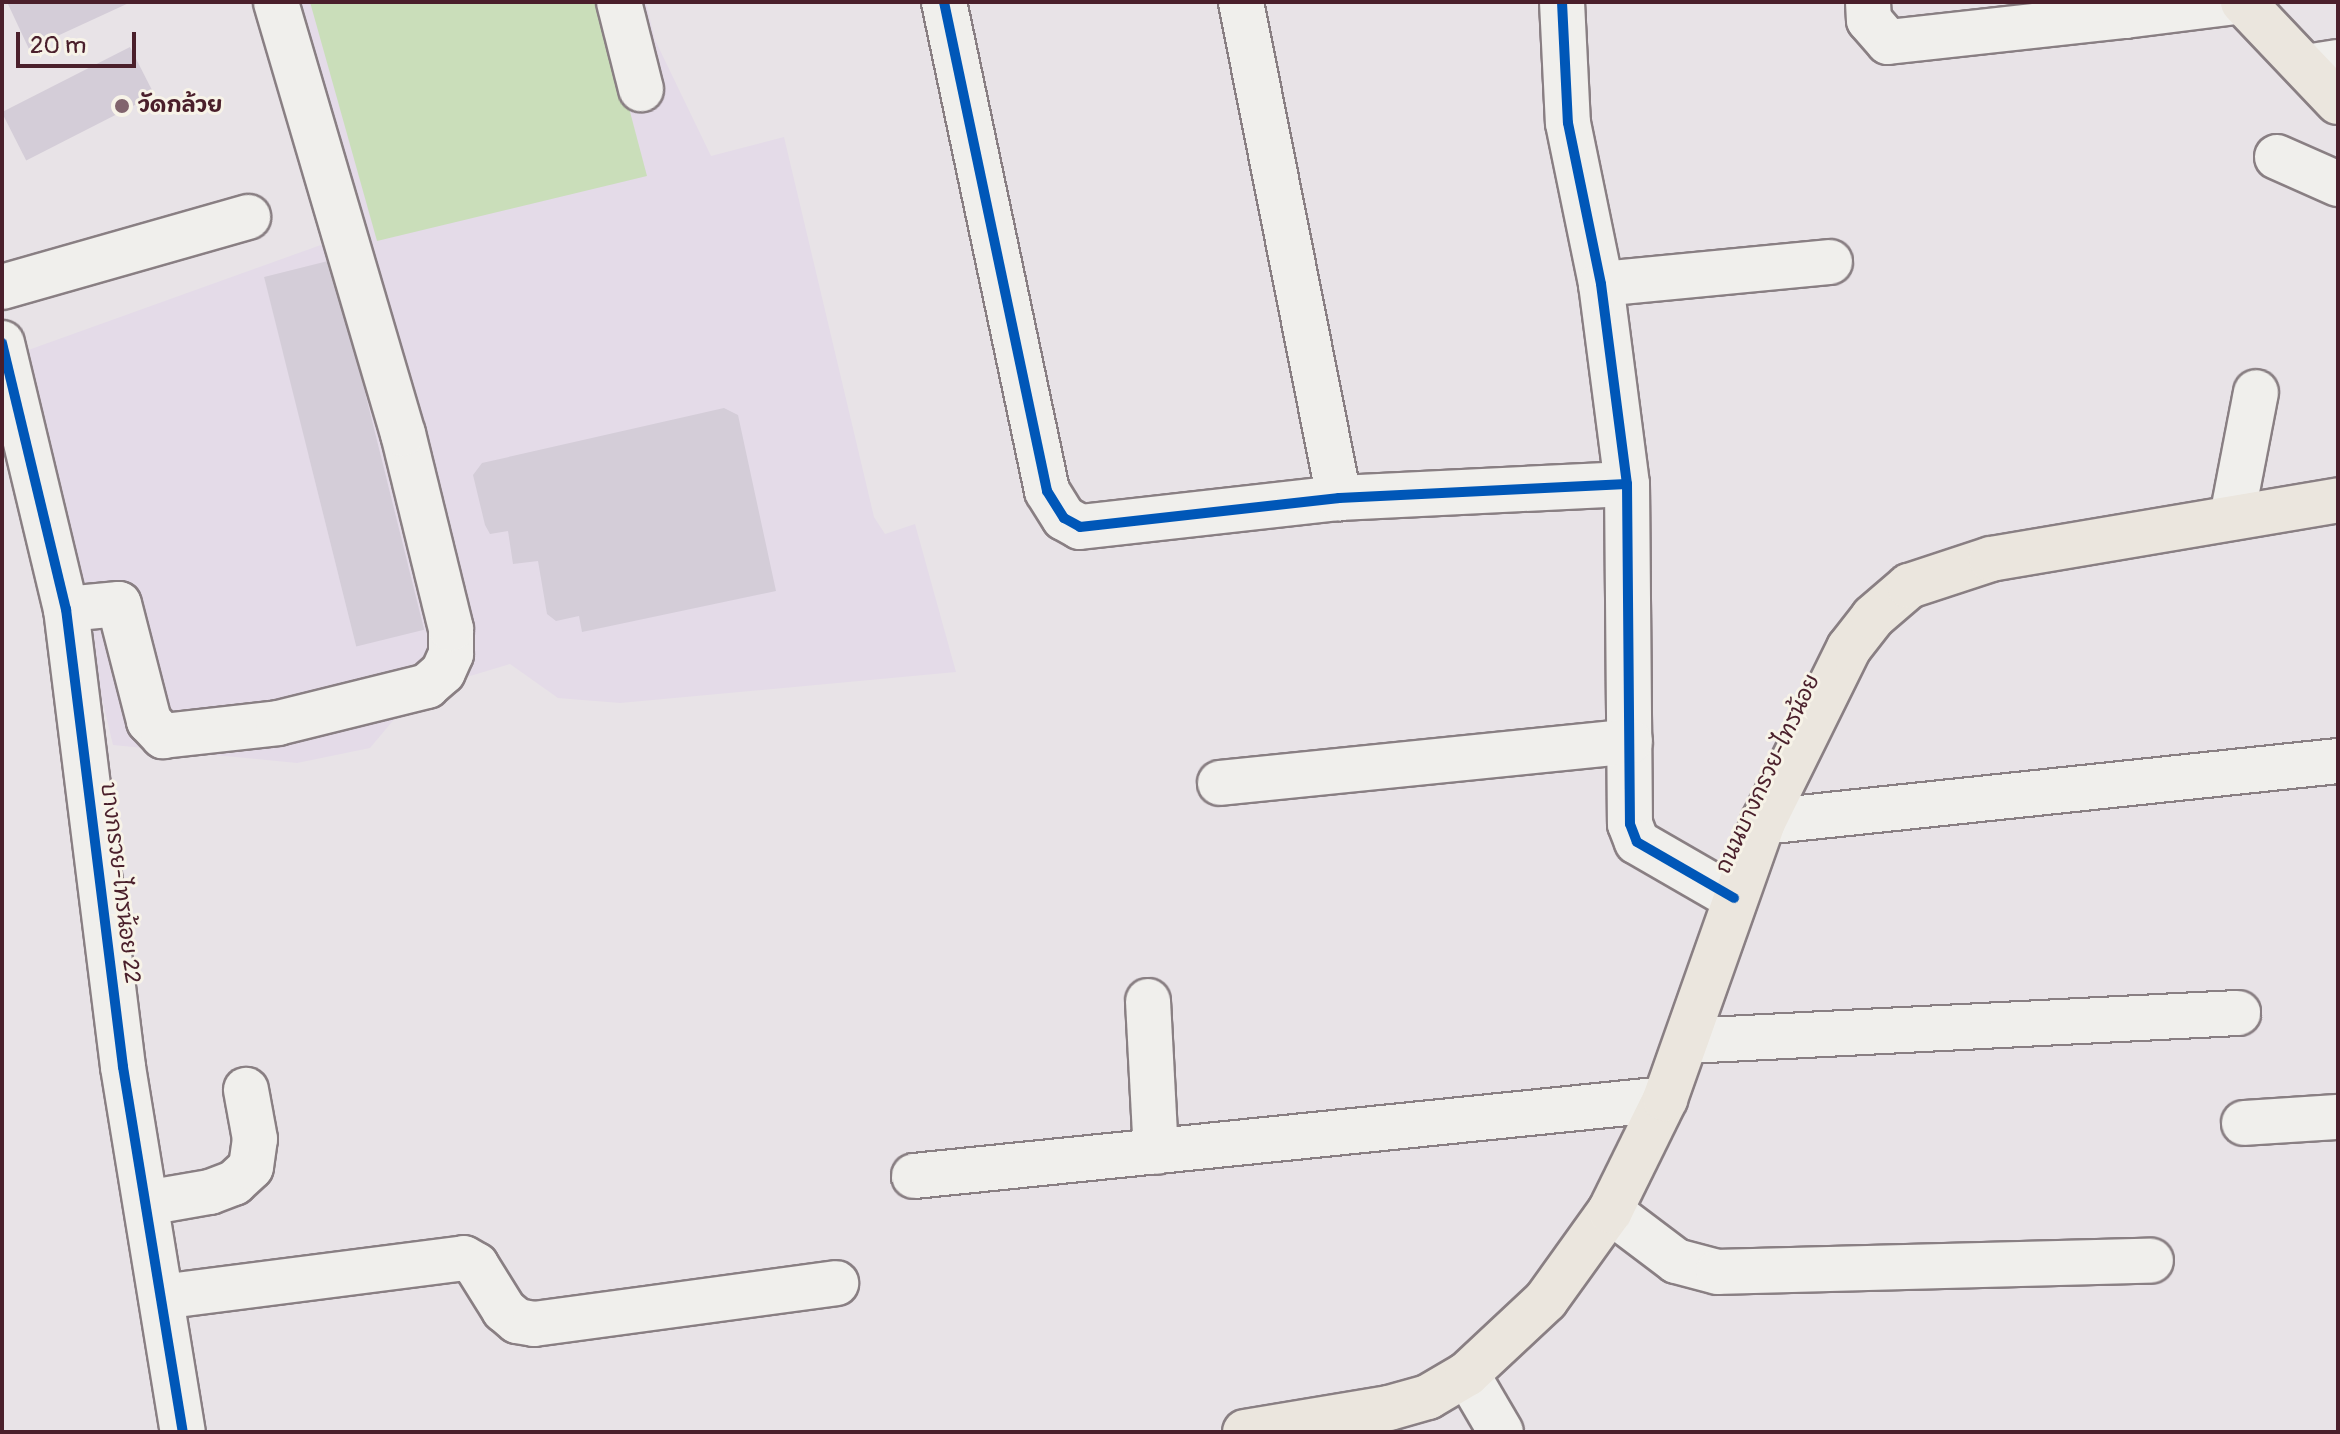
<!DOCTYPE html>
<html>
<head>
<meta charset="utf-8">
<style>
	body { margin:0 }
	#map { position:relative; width:2340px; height:1434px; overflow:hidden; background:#e8e3e7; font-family:Pangolin,"Playpen Sans Thai",sans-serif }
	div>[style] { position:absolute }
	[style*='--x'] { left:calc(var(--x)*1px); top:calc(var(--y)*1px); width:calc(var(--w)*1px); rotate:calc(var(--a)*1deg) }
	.built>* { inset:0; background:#e4dbe8 }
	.green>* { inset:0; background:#cadeba }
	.building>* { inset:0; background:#d4cdd8; transform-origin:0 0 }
	.roads { filter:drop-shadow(2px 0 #897f83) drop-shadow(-2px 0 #897f83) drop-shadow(0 2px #897f83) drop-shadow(0 -2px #897f83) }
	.minor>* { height:44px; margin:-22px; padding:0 22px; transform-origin:22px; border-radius:22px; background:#f0efec }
	.major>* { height:44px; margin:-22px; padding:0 22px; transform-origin:22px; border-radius:22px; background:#ebe6de }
	.cycleway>* { height:10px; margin:-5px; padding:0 5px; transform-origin:5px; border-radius:5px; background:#0057b8 }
	.dots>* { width:22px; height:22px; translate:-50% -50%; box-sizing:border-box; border:4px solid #f7f3e8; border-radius:50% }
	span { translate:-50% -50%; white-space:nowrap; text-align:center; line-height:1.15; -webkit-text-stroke:6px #f7f3e8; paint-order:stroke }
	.poi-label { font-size:22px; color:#4a1f2b; font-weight:700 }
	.left { translate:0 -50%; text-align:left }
	.street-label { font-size:22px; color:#4a1f2b }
	.frame { position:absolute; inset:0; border:4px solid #4a1f2b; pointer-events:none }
	.scale { position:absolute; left:16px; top:32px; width:120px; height:36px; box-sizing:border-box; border:4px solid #4a1f2b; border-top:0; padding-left:10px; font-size:24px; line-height:28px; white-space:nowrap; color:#4a1f2b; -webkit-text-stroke:6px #f7f3e8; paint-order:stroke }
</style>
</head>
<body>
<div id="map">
	<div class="built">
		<div style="clip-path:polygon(264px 2px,646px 2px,655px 40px,711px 156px,784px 137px,874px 517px,885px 534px,915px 524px,956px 672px,620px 703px,558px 698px,510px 664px,417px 692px,370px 748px,297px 763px,113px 745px,20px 353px,332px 241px)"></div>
	</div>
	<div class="green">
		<div style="clip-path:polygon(310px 2px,601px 2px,647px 176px,377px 241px)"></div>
	</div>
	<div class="building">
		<div style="clip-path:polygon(7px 2px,131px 2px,29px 49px)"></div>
		<div style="left:130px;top:47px;width:54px;height:144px;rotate:63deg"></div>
		<div style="left:332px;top:260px;width:381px;height:70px;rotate:76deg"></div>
		<div style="clip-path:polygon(724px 408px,738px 415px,776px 591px,582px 632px,579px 616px,556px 621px,547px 614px,538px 561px,513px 564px,508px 531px,490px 534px,485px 525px,473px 475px,482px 463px)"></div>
	</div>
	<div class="roads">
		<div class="minor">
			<div style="--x:619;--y:2;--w:90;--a:75.8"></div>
			<div style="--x:944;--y:2;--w:500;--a:78.1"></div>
			<div style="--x:1047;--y:491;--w:32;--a:58"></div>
			<div style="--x:1064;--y:518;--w:18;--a:29"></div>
			<div style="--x:1080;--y:527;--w:261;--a:-6.4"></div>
			<div style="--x:1339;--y:498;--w:288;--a:-2.8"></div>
			<div style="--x:1241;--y:2;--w:506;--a:78.82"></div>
			<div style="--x:1562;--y:2;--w:121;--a:87.2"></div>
			<div style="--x:1568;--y:123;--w:164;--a:78.4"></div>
			<div style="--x:1601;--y:284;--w:202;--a:82.6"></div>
			<div style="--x:1627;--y:484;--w:340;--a:89.5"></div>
			<div style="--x:1630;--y:824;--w:19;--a:69"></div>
			<div style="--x:1637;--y:842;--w:112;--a:30"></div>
			<div style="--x:1868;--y:2;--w:18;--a:87"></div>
			<div style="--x:1869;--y:20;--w:29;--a:49"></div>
			<div style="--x:1888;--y:42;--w:238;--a:-6.3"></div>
			<div style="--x:2125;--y:16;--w:17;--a:-126"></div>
			<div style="--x:2125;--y:16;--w:112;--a:-7.2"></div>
			<div style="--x:2306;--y:67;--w:32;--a:-9"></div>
			<div style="--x:2277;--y:157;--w:67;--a:23.9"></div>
			<div style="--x:1601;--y:284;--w:230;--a:-5.5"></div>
			<div style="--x:2;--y:287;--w:256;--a:-15.9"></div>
			<div style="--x:2;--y:343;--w:274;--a:76.5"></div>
			<div style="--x:66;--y:609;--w:462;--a:82.9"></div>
			<div style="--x:123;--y:1067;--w:370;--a:80.7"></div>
			<div style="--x:2232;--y:517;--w:127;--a:-79.1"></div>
			<div style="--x:66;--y:609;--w:53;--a:-5.4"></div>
			<div style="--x:119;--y:604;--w:121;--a:75.6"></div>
			<div style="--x:149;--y:721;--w:21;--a:47"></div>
			<div style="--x:163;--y:736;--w:116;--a:-6.4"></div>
			<div style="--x:278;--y:723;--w:154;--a:-13.9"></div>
			<div style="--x:427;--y:686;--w:21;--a:-41"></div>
			<div style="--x:443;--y:672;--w:20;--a:-66"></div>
			<div style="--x:451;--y:654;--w:25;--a:-90"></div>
			<div style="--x:451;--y:629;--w:201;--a:-103.8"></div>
			<div style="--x:403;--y:434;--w:450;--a:-106.4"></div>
			<div style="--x:1220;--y:783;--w:412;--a:-5.8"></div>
			<div style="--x:1763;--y:822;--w:578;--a:-6.06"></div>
			<div style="--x:1148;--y:1001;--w:151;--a:87"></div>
			<div style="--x:1687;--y:1041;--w:552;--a:-2.91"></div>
			<div style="--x:2244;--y:1123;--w:94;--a:-3.7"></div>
			<div style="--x:914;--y:1176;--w:755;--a:-5.85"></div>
			<div style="--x:146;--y:1203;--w:65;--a:-9.8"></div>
			<div style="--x:210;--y:1192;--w:26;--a:-21"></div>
			<div style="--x:234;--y:1183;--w:23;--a:-43"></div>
			<div style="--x:251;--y:1167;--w:28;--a:-82"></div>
			<div style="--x:255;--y:1139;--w:50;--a:-100.4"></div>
			<div style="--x:1610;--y:1211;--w:83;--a:37.1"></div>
			<div style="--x:1676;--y:1261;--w:43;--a:14.7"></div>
			<div style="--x:1718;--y:1272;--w:433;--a:-1.5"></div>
			<div style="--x:161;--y:1297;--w:305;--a:-7.3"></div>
			<div style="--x:464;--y:1258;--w:14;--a:30"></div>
			<div style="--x:476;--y:1265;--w:53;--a:58.1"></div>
			<div style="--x:504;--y:1310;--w:17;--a:40"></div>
			<div style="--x:517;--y:1321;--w:17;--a:10"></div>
			<div style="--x:534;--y:1324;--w:305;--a:-7.7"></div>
			<div style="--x:1467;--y:1374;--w:67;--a:59.6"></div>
		</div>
		<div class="major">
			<div style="--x:2243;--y:2;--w:138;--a:46.5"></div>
			<div style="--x:1245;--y:1432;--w:146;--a:-9.5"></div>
			<div style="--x:1389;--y:1408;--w:41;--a:-15.8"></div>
			<div style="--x:1428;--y:1397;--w:45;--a:-30.5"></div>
			<div style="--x:1467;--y:1374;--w:108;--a:-43.1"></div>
			<div style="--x:1546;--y:1300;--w:110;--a:-54.3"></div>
			<div style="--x:1610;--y:1211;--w:125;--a:-63.8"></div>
			<div style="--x:1665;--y:1099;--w:294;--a:-70.5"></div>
			<div style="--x:1763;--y:822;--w:194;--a:-63.7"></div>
			<div style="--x:1849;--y:648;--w:39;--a:-52"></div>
			<div style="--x:1873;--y:617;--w:48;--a:-40.7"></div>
			<div style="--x:1909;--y:586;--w:86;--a:-18.2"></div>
			<div style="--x:1991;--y:559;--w:352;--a:-9.6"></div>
		</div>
	</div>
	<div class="cycleway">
		<div style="--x:944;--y:2;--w:500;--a:78.1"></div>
		<div style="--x:1047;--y:491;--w:32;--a:58"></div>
		<div style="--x:1064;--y:518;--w:18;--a:29"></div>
		<div style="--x:1080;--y:527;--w:261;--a:-6.4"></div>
		<div style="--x:1339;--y:498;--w:288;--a:-2.8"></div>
		<div style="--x:1562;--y:2;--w:121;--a:87.2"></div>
		<div style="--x:1568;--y:123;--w:164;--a:78.4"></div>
		<div style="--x:1601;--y:284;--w:202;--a:82.6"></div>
		<div style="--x:1627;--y:484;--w:340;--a:89.5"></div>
		<div style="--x:1630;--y:824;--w:19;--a:69"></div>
		<div style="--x:1637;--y:842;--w:112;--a:30"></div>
		<div style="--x:2;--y:343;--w:274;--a:76.5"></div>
		<div style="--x:66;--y:609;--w:462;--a:82.9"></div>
		<div style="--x:123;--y:1067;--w:370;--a:80.7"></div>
	</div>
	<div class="dots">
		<div style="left:122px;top:106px;background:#81646d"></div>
	</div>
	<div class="poi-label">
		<span class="left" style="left:138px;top:106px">วัดกล้วย</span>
	</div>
	<div class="street-label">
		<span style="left:1768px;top:774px;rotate:-65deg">ถนนบางกรวย-ไทรน้อย</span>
		<span style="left:120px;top:883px;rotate:83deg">บางกรวย-ไทรน้อย 22</span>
	</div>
	<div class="frame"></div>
	<div class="scale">20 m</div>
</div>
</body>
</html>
